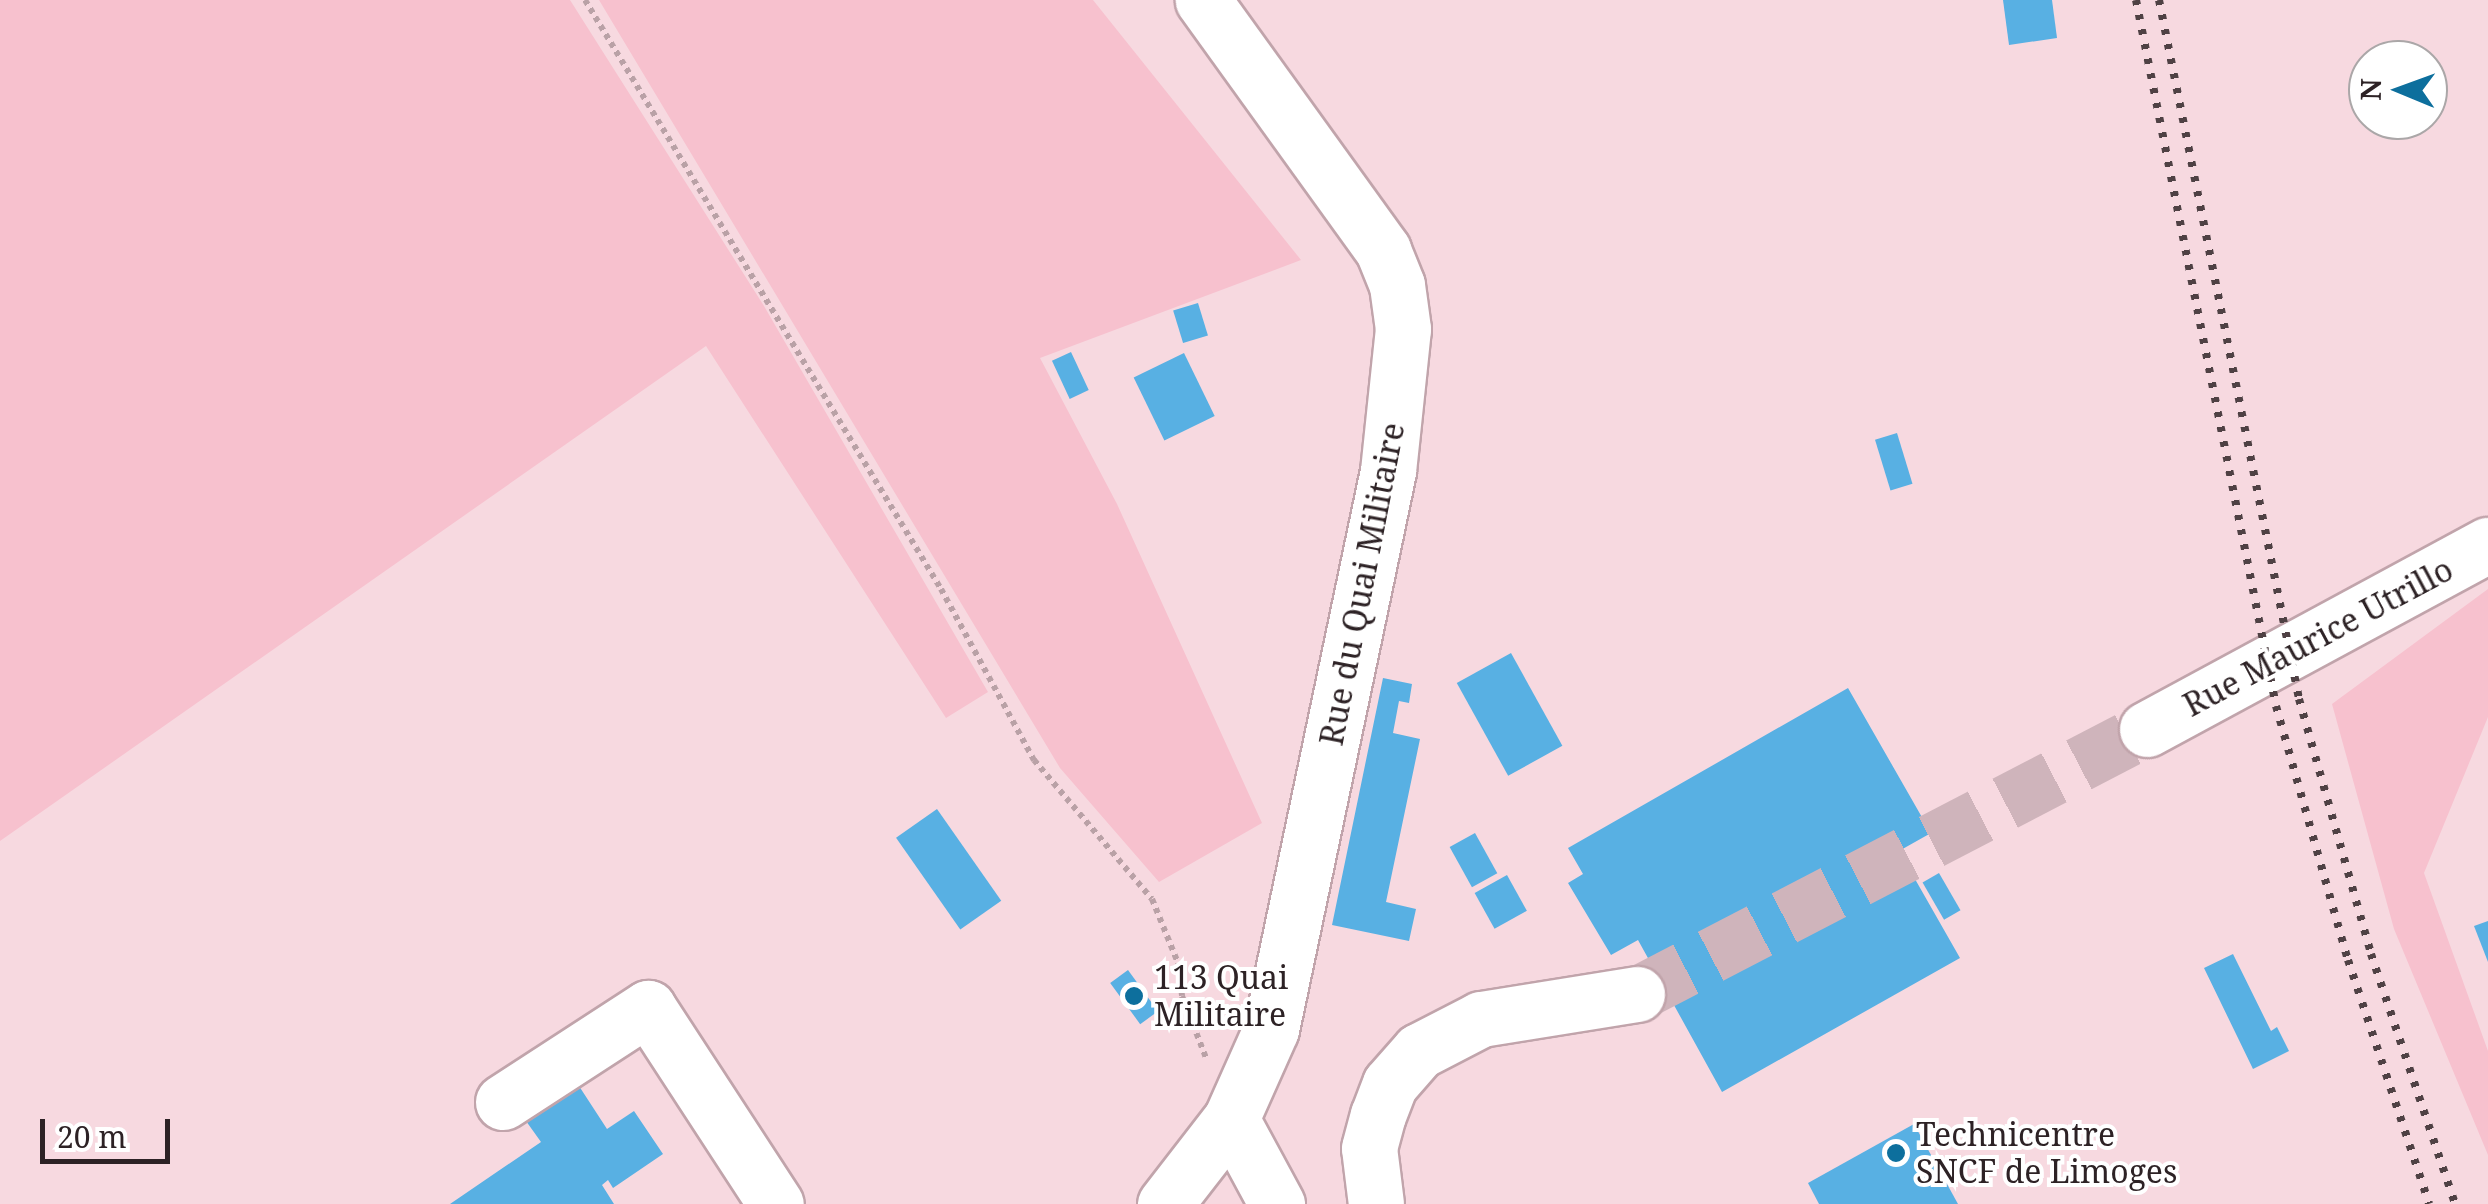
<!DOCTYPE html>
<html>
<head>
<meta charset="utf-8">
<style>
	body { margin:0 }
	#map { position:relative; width:2488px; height:1204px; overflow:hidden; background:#f7d9e0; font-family:"Noto Serif",serif }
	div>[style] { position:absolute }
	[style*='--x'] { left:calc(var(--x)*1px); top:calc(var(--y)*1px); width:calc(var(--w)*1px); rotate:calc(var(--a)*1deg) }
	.green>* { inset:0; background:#f7c1ce }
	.building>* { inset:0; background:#58b0e3; transform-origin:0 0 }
	.minor-tunnel>* { height:55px; margin-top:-27.5px; transform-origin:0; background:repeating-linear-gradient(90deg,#cfb4bb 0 55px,transparent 0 83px) }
	.path>* { height:6px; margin-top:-3px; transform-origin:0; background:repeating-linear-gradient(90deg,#b9a1a6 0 5px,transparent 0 10px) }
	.roads { filter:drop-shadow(2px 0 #c1a4ab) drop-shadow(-2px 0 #c1a4ab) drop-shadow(0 2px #c1a4ab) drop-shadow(0 -2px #c1a4ab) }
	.minor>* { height:55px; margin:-27.5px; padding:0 27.5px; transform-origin:27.5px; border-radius:27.5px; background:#fff }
	.rail>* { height:8px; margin-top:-4px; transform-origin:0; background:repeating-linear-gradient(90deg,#4f4144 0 5px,transparent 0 15px) }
	.dots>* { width:28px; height:28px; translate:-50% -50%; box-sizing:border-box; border:5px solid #fff; border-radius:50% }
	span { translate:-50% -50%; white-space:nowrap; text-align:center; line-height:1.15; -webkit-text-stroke:8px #fff; paint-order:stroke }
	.street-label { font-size:32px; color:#2d2225 }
	.poi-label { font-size:32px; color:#2d2225 }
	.left { translate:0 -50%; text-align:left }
	.north { position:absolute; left:2348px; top:40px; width:100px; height:100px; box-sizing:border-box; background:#fff; border:2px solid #aba7a8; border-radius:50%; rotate:271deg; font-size:28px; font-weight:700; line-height:40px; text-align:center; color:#2d2225 }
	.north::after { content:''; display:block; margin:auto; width:35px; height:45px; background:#0d6f9d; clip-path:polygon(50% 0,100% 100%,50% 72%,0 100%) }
	.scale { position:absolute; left:40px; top:1119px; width:130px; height:45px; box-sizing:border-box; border:5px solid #2d2225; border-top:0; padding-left:12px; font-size:30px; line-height:35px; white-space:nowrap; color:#2d2225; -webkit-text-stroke:8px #fff; paint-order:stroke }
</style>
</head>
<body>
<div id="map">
	<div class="green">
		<div style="clip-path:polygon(0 0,570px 0,764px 306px,988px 692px,946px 718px,706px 346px,0 841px)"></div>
		<div style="clip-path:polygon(599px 0,1093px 0,1301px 260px,1040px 358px,1117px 504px,1262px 823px,1159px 882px,1060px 768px)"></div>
		<div style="clip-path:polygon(2488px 589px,2488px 717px,2424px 873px,2488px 1051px,2488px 1155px,2394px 929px,2332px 704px)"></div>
	</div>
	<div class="building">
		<div style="clip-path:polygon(2003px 0,2052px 0,2057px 38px,2009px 45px)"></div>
		<div style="left:1198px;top:303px;width:34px;height:26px;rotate:73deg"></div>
		<div style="left:1071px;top:352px;width:42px;height:21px;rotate:65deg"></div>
		<div style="left:1184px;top:353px;width:70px;height:56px;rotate:64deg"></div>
		<div style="left:1897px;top:433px;width:53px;height:23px;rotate:73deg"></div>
		<div style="left:1511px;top:653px;width:106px;height:62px;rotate:61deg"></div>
		<div style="clip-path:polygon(1383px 678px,1412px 684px,1409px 703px,1399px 701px,1393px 733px,1420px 739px,1386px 902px,1416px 909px,1409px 941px,1332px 925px)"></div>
		<div style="clip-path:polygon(1848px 688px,1931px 833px,1899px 851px,1960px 958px,1722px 1092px,1638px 940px,1611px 955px,1568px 883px,1583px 874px,1568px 848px)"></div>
		<div style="left:937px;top:809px;width:112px;height:50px;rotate:55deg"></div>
		<div style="left:1475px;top:833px;width:46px;height:29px;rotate:61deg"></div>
		<div style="left:1939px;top:873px;width:43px;height:19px;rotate:60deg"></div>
		<div style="left:1507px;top:875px;width:41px;height:37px;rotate:61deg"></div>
		<div style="clip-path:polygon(2488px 921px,2488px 962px,2474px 926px)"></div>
		<div style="clip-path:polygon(2233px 954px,2271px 1031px,2277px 1027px,2289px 1051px,2253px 1069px,2204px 968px)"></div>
		<div style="left:1128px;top:970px;width:51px;height:22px;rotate:54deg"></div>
		<div style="clip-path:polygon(579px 1086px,607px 1129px,634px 1111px,663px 1154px,613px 1188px,608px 1180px,602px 1185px,614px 1204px,450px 1204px,541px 1142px,526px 1121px)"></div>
		<div style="clip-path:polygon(1914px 1124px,1958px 1204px,1819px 1204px,1808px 1183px)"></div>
	</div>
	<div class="minor-tunnel">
		<div style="--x:1637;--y:994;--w:575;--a:-27.46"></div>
	</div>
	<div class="path">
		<div style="--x:585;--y:0;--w:688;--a:58.85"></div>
		<div style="--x:941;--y:589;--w:195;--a:61.5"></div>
		<div style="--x:1034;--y:760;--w:182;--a:49.7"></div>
		<div style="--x:1152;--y:899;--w:69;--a:67.9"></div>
		<div style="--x:1178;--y:963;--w:33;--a:83"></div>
		<div style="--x:1182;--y:996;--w:66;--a:68.8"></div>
	</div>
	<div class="roads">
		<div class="minor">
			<div style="--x:2147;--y:729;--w:387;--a:-28.4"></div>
			<div style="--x:503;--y:1102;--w:173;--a:-33"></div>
			<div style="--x:648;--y:1008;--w:234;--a:56.9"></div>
			<div style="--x:1231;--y:1119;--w:97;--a:61.6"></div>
			<div style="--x:1165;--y:1204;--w:108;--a:-52.2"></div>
			<div style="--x:1231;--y:1119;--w:98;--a:-66"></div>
			<div style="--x:1271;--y:1029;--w:570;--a:-78.16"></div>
			<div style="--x:1388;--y:471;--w:143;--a:-84"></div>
			<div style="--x:1403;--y:329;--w:44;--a:-97.8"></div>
			<div style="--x:1397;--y:285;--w:38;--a:-112"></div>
			<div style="--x:1383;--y:250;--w:308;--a:-125.8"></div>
			<div style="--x:1376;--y:1204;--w:56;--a:-97.1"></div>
			<div style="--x:1369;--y:1148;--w:34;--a:-75"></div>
			<div style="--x:1378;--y:1115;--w:33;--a:-69"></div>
			<div style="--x:1390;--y:1084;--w:44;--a:-48.7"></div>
			<div style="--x:1419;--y:1051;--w:70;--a:-27.3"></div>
			<div style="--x:1481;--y:1019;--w:158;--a:-9.1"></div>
		</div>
	</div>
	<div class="rail">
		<div style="--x:2136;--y:0;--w:720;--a:78.78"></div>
		<div style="--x:2276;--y:706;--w:264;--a:74.2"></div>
		<div style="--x:2348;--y:960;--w:257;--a:71.6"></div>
		<div style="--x:2159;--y:0;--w:713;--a:78.67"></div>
		<div style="--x:2299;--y:699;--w:265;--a:74.2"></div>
		<div style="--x:2371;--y:954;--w:264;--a:71.4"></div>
	</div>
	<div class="dots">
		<div style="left:1134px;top:996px;background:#0d6f9d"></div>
		<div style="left:1896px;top:1153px;background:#0d6f9d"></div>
	</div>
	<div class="street-label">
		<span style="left:1362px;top:584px;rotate:-79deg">Rue du Quai Militaire</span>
		<span style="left:2318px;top:637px;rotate:-28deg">Rue Maurice Utrillo</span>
	</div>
	<div class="poi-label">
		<span class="left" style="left:1154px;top:996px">113 Quai<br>Militaire</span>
		<span class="left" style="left:1916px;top:1153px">Technicentre<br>SNCF de Limoges</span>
	</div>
	<div class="north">N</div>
	<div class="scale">20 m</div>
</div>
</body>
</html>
